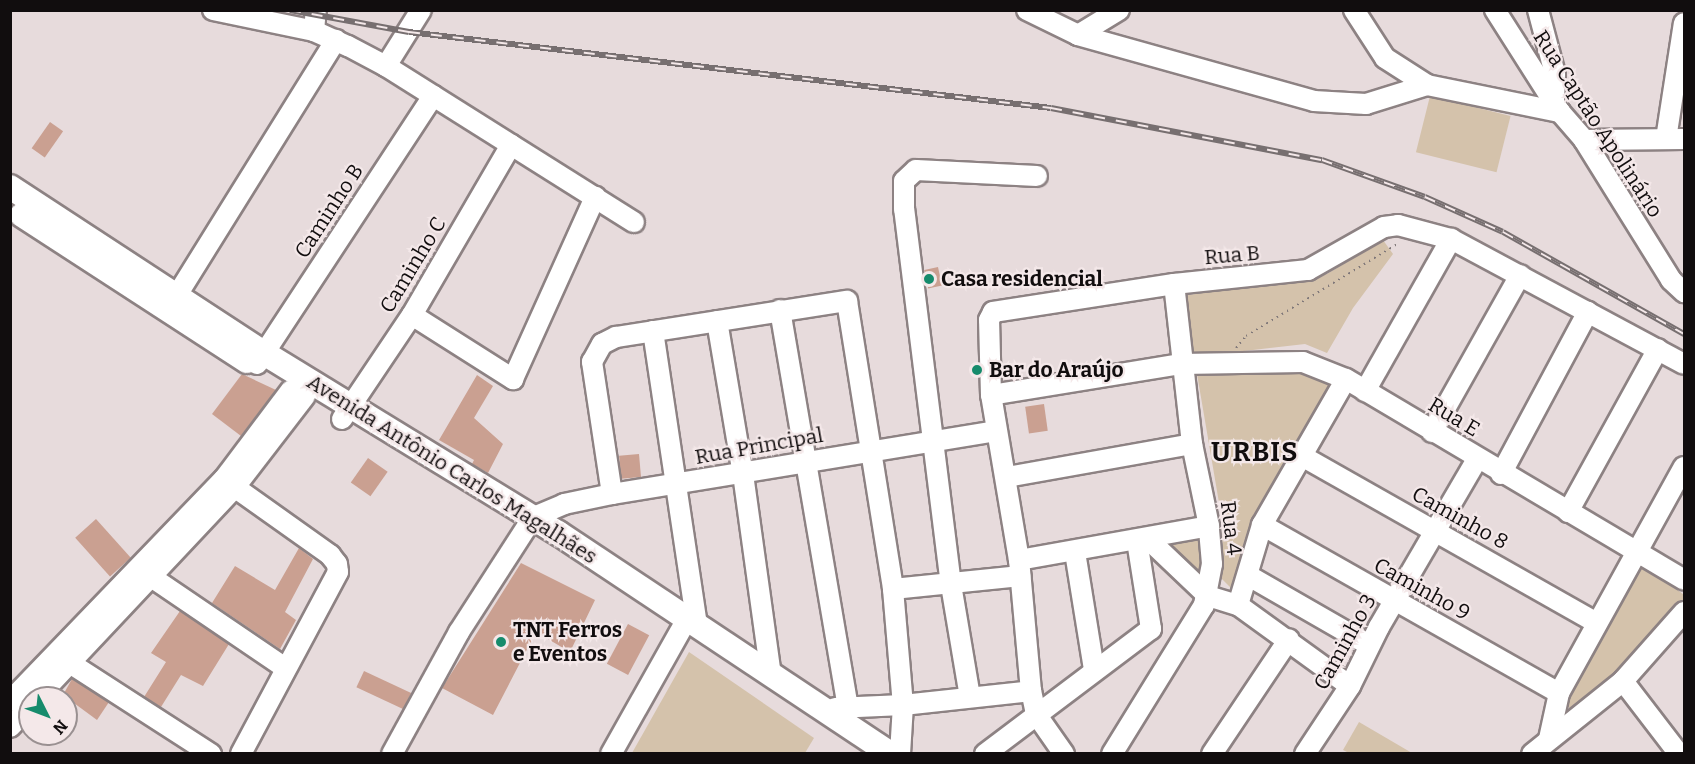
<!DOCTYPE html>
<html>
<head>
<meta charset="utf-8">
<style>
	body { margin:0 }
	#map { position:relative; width:1695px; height:764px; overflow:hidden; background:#e7dbdc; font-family:Bitter,serif }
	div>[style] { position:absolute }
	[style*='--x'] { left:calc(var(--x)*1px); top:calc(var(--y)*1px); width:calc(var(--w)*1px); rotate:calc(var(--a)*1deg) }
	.green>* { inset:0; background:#d4c2ab; transform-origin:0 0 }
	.building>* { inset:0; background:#caa091; transform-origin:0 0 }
	.path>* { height:2px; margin-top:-1px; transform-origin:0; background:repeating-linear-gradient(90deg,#807879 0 1.5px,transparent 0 6px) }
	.roads { filter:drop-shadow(2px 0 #8d8283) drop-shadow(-2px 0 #8d8283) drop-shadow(0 2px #8d8283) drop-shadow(0 -2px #8d8283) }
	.minor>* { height:20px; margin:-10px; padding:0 10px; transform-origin:10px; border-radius:10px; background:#fff }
	.major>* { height:24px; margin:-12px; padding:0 12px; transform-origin:12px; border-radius:12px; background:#fff }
	.rail>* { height:6px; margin-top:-3px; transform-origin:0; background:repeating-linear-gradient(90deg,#f4e8e9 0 11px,#776f70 0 22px); box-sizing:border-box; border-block:2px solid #776f70 }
	.dots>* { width:16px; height:16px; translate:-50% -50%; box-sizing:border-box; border:3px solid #f4e8e9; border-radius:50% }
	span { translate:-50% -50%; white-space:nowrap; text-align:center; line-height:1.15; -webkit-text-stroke:4.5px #f4e8e9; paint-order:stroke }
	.street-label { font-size:21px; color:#110d0e }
	.poi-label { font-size:21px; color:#110d0e; font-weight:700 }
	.left { translate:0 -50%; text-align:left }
	.district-label { font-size:27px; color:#110d0e; font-weight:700; letter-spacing:1.5px }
	.frame { position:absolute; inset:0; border:12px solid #110d0e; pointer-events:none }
	.north { position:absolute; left:18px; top:686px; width:60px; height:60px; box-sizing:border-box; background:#f4e8e9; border:2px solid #999091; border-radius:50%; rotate:132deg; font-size:16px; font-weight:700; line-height:24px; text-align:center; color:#110d0e }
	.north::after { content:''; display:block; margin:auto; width:21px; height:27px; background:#168b6c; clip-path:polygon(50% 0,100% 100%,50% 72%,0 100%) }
</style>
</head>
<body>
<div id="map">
	<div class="green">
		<div style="left:1430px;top:96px;width:83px;height:58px;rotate:14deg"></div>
		<div style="clip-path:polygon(1383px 240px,1393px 254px,1353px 308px,1327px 353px,1305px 344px,1193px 357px,1182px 296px,1327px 274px)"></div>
		<div style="clip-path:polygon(1271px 363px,1337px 381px,1236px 589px,1232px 589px,1221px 578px,1223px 526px,1197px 374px)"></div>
		<div style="clip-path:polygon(1215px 531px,1209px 583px,1165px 543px)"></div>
		<div style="clip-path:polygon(1638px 559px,1684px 595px,1684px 607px,1623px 673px,1571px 709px,1558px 699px)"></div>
		<div style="clip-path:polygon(689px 652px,814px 738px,805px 753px,632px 753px)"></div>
		<div style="clip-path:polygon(1359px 722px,1412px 753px,1349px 753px,1343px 750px)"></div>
	</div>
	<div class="building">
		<div style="left:50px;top:122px;width:16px;height:32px;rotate:35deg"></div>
		<div style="left:938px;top:267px;width:19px;height:14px;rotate:78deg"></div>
		<div style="clip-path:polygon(242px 374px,276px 390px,241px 436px,212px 414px)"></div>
		<div style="clip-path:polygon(477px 375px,493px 386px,474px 418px,503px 444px,488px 473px,472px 464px,474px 460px,439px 440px)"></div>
		<div style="left:1044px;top:404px;width:27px;height:19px;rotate:82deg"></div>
		<div style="left:639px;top:454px;width:23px;height:20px;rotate:85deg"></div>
		<div style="left:368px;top:458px;width:24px;height:30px;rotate:35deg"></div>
		<div style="left:96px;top:519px;width:52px;height:28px;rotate:48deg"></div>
		<div style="clip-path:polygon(299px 548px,313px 559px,285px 612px,296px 620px,280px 649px,212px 603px,235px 566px,275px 590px)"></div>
		<div style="clip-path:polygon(521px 563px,595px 600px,570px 652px,536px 632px,493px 715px,442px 688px)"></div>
		<div style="clip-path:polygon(180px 611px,229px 644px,203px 686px,181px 675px,161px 707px,144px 697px,166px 662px,151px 653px)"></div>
		<div style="left:628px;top:624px;width:24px;height:45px;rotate:28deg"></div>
		<div style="left:364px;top:671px;width:52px;height:18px;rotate:25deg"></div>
		<div style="clip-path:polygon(72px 679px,109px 702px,97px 720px,63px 695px)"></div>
	</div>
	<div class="path">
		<div style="--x:1236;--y:348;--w:16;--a:-50"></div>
		<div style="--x:1246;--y:336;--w:179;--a:-31.3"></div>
	</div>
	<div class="roads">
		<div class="minor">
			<div style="--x:213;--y:10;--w:103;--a:11.7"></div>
			<div style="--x:314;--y:31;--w:37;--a:24"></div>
			<div style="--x:348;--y:46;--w:43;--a:27.8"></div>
			<div style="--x:386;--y:66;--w:293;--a:32.2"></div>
			<div style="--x:1027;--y:10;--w:57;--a:26.1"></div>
			<div style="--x:1078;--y:35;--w:245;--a:15.6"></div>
			<div style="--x:1314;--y:101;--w:52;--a:3.3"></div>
			<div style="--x:1366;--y:104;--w:64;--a:-17.3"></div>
			<div style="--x:1427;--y:85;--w:136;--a:11.5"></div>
			<div style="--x:1354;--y:10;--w:57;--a:57.1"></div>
			<div style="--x:1385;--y:58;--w:50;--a:32.7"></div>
			<div style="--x:1495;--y:10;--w:121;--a:57.5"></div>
			<div style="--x:1560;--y:112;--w:37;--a:49"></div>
			<div style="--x:1584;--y:140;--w:165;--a:58.1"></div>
			<div style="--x:1671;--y:280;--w:18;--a:43"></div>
			<div style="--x:1538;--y:10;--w:66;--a:75.1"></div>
			<div style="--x:1555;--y:74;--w:28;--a:92"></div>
			<div style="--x:314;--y:31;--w:21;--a:-85"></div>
			<div style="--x:1078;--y:35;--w:48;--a:-31.4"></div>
			<div style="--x:386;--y:66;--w:66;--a:-58"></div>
			<div style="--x:1666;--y:139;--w:117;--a:-81.2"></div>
			<div style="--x:1584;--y:140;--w:100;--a:-0.6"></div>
			<div style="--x:169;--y:308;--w:316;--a:-58.1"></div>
			<div style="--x:780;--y:310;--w:402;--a:80.3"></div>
			<div style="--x:412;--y:315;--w:120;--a:32.4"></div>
			<div style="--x:513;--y:379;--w:200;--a:-65.7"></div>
			<div style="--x:717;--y:321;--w:155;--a:80.4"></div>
			<div style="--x:743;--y:474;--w:203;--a:82.1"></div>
			<div style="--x:653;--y:331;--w:298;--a:81.5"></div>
			<div style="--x:257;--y:364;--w:321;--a:-56.7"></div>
			<div style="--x:1365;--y:391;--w:175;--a:-60.5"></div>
			<div style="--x:991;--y:395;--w:193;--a:-9.3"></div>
			<div style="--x:1181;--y:364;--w:122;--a:-0.9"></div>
			<div style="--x:1303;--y:362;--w:46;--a:21.6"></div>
			<div style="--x:1346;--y:379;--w:393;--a:30.7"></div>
			<div style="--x:342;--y:419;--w:125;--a:-56.1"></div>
			<div style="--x:412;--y:315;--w:197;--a:-59.8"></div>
			<div style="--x:1432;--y:432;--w:180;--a:-60.7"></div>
			<div style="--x:1300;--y:455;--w:341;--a:29.5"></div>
			<div style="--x:1501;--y:474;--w:184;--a:-61.8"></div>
			<div style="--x:1007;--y:477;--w:188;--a:-10.1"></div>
			<div style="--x:226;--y:481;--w:128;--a:35.4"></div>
			<div style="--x:330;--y:555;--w:11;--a:52"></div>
			<div style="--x:337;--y:564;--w:8;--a:83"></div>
			<div style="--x:338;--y:572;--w:206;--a:118.1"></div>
			<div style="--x:612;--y:494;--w:134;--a:-98.6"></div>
			<div style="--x:592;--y:362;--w:21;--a:-61"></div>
			<div style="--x:602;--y:344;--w:16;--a:-27"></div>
			<div style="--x:616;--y:337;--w:234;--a:-8.9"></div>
			<div style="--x:847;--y:301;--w:292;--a:80.9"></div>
			<div style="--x:893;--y:589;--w:116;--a:85.1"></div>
			<div style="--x:903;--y:705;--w:49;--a:93.5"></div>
			<div style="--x:1568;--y:512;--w:186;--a:-61.1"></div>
			<div style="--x:534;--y:517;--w:33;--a:-23"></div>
			<div style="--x:564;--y:504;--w:49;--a:-11.8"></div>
			<div style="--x:612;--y:494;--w:388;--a:-9.3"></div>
			<div style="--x:1262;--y:525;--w:341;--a:29.5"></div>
			<div style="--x:1148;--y:539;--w:83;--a:43.5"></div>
			<div style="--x:1208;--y:596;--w:31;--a:17"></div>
			<div style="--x:1238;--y:605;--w:138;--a:35.9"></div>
			<div style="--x:1075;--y:552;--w:119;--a:80.8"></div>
			<div style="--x:1019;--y:560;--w:193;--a:-10.1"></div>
			<div style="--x:141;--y:570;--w:174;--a:34.2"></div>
			<div style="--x:1249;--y:576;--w:138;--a:29.9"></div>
			<div style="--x:893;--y:589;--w:128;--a:-5.8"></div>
			<div style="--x:1238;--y:605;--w:84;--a:-73.3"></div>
			<div style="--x:1262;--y:525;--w:168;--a:-60.1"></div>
			<div style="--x:59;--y:656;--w:181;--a:32.8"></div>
			<div style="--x:1623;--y:681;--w:92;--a:52.5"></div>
			<div style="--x:970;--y:697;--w:114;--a:-99.6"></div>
			<div style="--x:951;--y:585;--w:379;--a:-97.1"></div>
			<div style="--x:904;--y:209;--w:28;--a:-90"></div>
			<div style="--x:904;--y:181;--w:16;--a:-43"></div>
			<div style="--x:916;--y:170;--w:121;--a:2.8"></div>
			<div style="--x:37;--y:698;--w:289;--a:-46.8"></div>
			<div style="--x:235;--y:487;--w:115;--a:-52.4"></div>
			<div style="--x:10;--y:701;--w:308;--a:-46.1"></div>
			<div style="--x:224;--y:479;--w:111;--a:-53"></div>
			<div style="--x:835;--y:708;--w:68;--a:-2.5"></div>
			<div style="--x:903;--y:705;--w:129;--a:-6.2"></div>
			<div style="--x:10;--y:727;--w:29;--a:-46"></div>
			<div style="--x:1549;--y:739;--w:47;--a:-77.7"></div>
			<div style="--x:1559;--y:693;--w:258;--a:-61.1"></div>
			<div style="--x:392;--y:754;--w:139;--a:-61.2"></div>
			<div style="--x:459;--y:632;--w:124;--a:-57.2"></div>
			<div style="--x:611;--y:754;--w:155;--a:-60.6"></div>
			<div style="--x:985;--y:754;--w:208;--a:-37"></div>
			<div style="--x:1151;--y:629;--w:89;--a:-99"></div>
			<div style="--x:1064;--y:754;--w:49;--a:-125"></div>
			<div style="--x:1036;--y:714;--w:24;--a:-102"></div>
			<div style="--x:1031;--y:691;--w:132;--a:-95.2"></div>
			<div style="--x:1019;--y:560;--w:167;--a:-99.6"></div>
			<div style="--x:991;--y:395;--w:75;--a:-91.5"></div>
			<div style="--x:989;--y:320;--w:9;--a:-63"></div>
			<div style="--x:993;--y:312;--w:183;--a:-8.8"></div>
			<div style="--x:1174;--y:284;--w:135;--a:-6"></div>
			<div style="--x:1308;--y:270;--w:87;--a:-29.5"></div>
			<div style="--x:1384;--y:227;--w:14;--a:-8"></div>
			<div style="--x:1398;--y:225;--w:55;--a:14.8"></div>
			<div style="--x:1451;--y:239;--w:264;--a:28.2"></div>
			<div style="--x:1112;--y:754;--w:175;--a:-58.3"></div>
			<div style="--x:1204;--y:605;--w:42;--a:-79"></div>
			<div style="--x:1212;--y:564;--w:38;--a:-95"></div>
			<div style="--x:1209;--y:526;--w:84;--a:-101.7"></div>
			<div style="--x:1192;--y:444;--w:161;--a:-96.4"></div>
			<div style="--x:1212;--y:754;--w:138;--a:-56.2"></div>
			<div style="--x:1305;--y:754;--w:82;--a:-56.5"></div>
			<div style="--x:1350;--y:686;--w:66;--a:-63.8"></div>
			<div style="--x:1379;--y:627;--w:194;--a:-59.7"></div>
			<div style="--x:1532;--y:754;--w:117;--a:-38.7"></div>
			<div style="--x:1623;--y:681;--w:92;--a:-48.5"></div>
		</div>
		<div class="major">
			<div style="--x:10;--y:187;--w:303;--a:33.2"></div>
			<div style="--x:264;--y:353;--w:345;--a:31.5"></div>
			<div style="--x:558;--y:533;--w:400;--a:33.6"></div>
			<div style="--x:22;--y:215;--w:268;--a:33"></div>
		</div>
	</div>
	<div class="rail">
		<div style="--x:290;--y:10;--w:121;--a:10.5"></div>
		<div style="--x:409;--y:32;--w:646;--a:6.75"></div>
		<div style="--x:1051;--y:108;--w:276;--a:10.9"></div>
		<div style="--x:1322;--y:160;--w:109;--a:19.8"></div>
		<div style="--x:1425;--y:197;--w:85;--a:24.2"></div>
		<div style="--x:1503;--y:232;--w:208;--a:29.4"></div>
	</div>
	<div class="dots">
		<div style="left:929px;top:279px;background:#168b6c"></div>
		<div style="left:977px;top:370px;background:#168b6c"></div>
		<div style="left:501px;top:642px;background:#168b6c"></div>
	</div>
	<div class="street-label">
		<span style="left:1598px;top:124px;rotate:57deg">Rua Captão Apolinário</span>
		<span style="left:329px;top:211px;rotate:-57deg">Caminho B</span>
		<span style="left:1232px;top:255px;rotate:-5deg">Rua B</span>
		<span style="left:413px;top:265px;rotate:-59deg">Caminho C</span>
		<span style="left:1454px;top:417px;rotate:31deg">Rua E</span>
		<span style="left:759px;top:446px;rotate:-10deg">Rua Principal</span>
		<span style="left:452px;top:469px;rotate:32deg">Avenida Antônio Carlos Magalhães</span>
		<span style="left:1460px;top:518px;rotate:29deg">Caminho 8</span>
		<span style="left:1231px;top:528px;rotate:83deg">Rua 4</span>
		<span style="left:1422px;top:589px;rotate:29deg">Caminho 9</span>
		<span style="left:1345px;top:642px;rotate:-61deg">Caminho 3</span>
	</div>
	<div class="poi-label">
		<span class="left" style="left:941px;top:279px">Casa residencial</span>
		<span class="left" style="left:989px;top:370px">Bar do Araújo</span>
		<span class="left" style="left:513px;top:642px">TNT Ferros<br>e Eventos</span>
	</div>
	<div class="district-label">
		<span style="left:1255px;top:453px">URBIS</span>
	</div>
	<div class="frame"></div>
	<div class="north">N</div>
</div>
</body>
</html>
